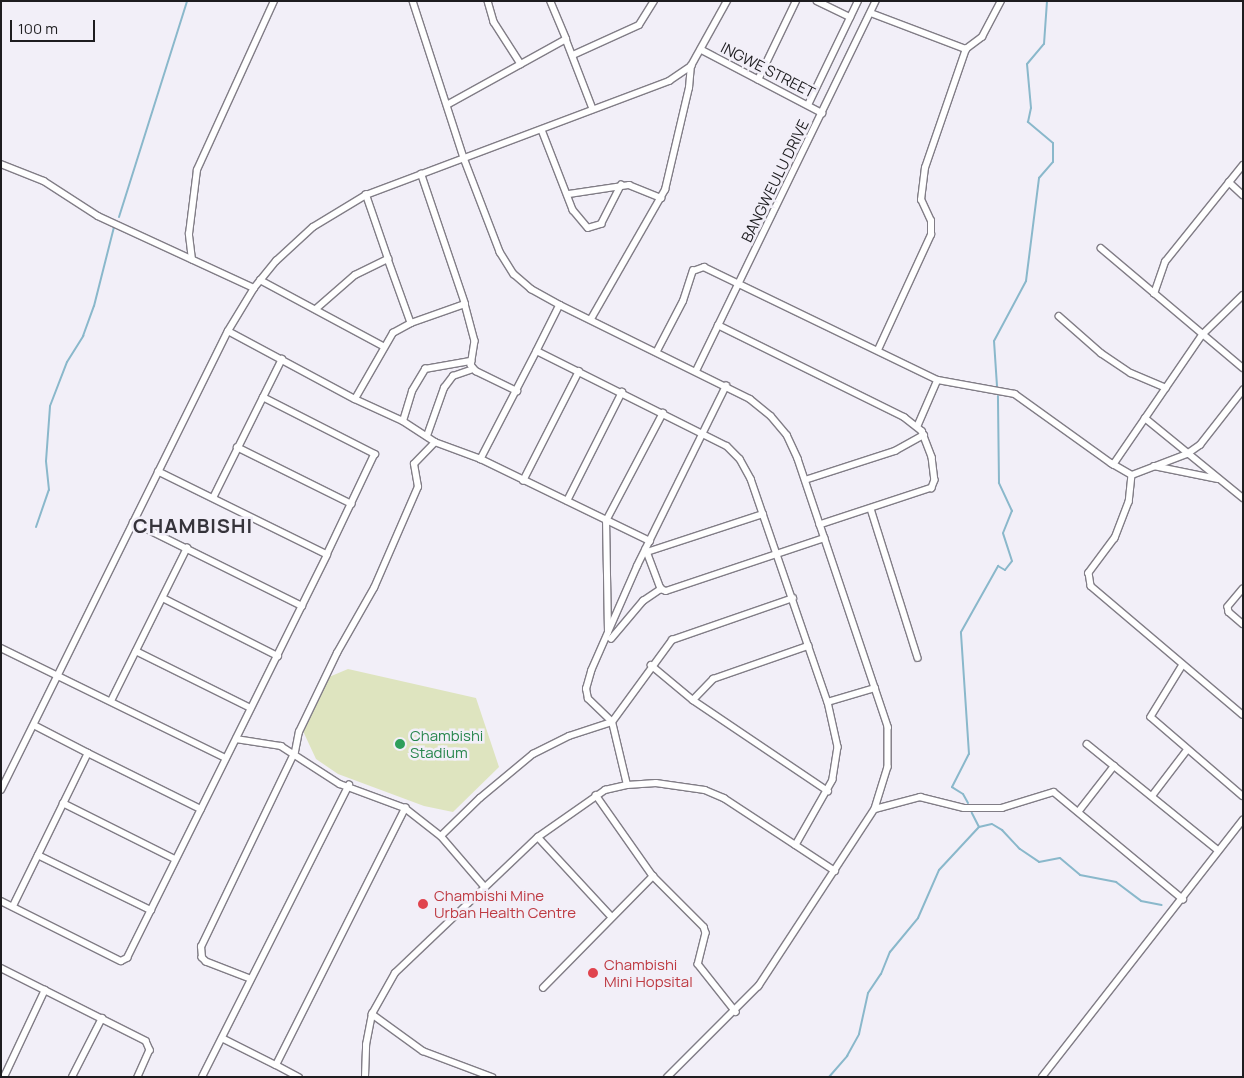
<!DOCTYPE html>
<html>
<head>
<meta charset="utf-8">
<style>
	body { margin:0 }
	#map { position:relative; width:1244px; height:1078px; overflow:hidden; background:#f2eff8; font-family:Manrope,sans-serif }
	div>[style] { position:absolute }
	[style*='--x'] { left:calc(var(--x)*1px); top:calc(var(--y)*1px); width:calc(var(--w)*1px); rotate:calc(var(--a)*1deg) }
	.green>* { inset:0; background:#dee4bf }
	.stream>* { height:2px; margin:-1px; padding:0 1px; transform-origin:1px; border-radius:1px; background:#8ab8cb }
	.roads { filter:drop-shadow(1px 0 #817d86) drop-shadow(-1px 0 #817d86) drop-shadow(0 1px #817d86) drop-shadow(0 -1px #817d86) }
	.street>* { height:5.5px; margin:-2.75px; padding:0 2.75px; transform-origin:2.75px; border-radius:2.75px; background:#fff }
	.dots>* { width:14px; height:14px; translate:-50% -50%; box-sizing:border-box; border:2px solid #f2eff8; border-radius:50% }
	span { translate:-50% -50%; white-space:nowrap; text-align:center; line-height:1.15; -webkit-text-stroke:5px #f2eff8; paint-order:stroke }
	.street-label { font-size:15px; color:#1e1d20 }
	.leisure-label { font-size:15px; color:#27864d }
	.left { translate:0 -50%; text-align:left }
	.health-label { font-size:15px; color:#be3a42 }
	.district-label { font-size:20px; color:#36343b; font-weight:700; letter-spacing:1px }
	.frame { position:absolute; inset:0; border:2px solid #1e1d20; pointer-events:none }
	.scale { position:absolute; left:10px; top:20px; width:85px; height:22px; box-sizing:border-box; border:2px solid #1e1d20; border-top:0; padding-left:6px; font-size:15px; line-height:18px; white-space:nowrap; color:#1e1d20; -webkit-text-stroke:4px #f2eff8; paint-order:stroke }
</style>
</head>
<body>
<div id="map">
	<div class="green">
		<div style="clip-path:polygon(348px 669px,476px 698px,499px 767px,453px 812px,424px 806px,338px 774px,316px 759px,302px 729px,329px 677px)"></div>
	</div>
	<div class="stream">
		<div style="--x:119;--y:217;--w:226;--a:-72.5"></div>
		<div style="--x:997;--y:386;--w:45;--a:-93.8"></div>
		<div style="--x:994;--y:341;--w:68;--a:-61.9"></div>
		<div style="--x:1026;--y:281;--w:104;--a:-82.8"></div>
		<div style="--x:1039;--y:178;--w:21;--a:-49"></div>
		<div style="--x:1053;--y:162;--w:19;--a:-90"></div>
		<div style="--x:1053;--y:143;--w:33;--a:-140"></div>
		<div style="--x:1028;--y:122;--w:14;--a:-78"></div>
		<div style="--x:1031;--y:108;--w:44;--a:-95.2"></div>
		<div style="--x:1027;--y:64;--w:26;--a:-50"></div>
		<div style="--x:1044;--y:44;--w:43;--a:-86"></div>
		<div style="--x:36;--y:527;--w:39;--a:-71"></div>
		<div style="--x:49;--y:490;--w:29;--a:-96"></div>
		<div style="--x:46;--y:461;--w:55;--a:-85.8"></div>
		<div style="--x:50;--y:406;--w:47;--a:-68.9"></div>
		<div style="--x:67;--y:362;--w:31;--a:-58"></div>
		<div style="--x:83;--y:336;--w:32;--a:-70"></div>
		<div style="--x:94;--y:306;--w:81;--a:-75.8"></div>
		<div style="--x:968;--y:803;--w:10;--a:-119"></div>
		<div style="--x:963;--y:794;--w:13;--a:-148"></div>
		<div style="--x:952;--y:787;--w:37;--a:-63"></div>
		<div style="--x:969;--y:754;--w:122;--a:-93.8"></div>
		<div style="--x:961;--y:632;--w:76;--a:-60.7"></div>
		<div style="--x:998;--y:566;--w:8;--a:30"></div>
		<div style="--x:1005;--y:570;--w:11;--a:-52"></div>
		<div style="--x:1012;--y:561;--w:29;--a:-108"></div>
		<div style="--x:1003;--y:533;--w:24;--a:-68"></div>
		<div style="--x:1012;--y:511;--w:31;--a:-115"></div>
		<div style="--x:999;--y:483;--w:87;--a:-90.7"></div>
		<div style="--x:979;--y:827;--w:13;--a:-13"></div>
		<div style="--x:992;--y:824;--w:12;--a:31"></div>
		<div style="--x:1002;--y:830;--w:26;--a:47"></div>
		<div style="--x:1020;--y:849;--w:23;--a:34"></div>
		<div style="--x:1039;--y:862;--w:21;--a:-11"></div>
		<div style="--x:1060;--y:858;--w:26;--a:40"></div>
		<div style="--x:1080;--y:875;--w:37;--a:11"></div>
		<div style="--x:1116;--y:882;--w:31;--a:37"></div>
		<div style="--x:1141;--y:901;--w:21;--a:11"></div>
		<div style="--x:829;--y:1077;--w:28;--a:-49"></div>
		<div style="--x:847;--y:1056;--w:25;--a:-61"></div>
		<div style="--x:859;--y:1034;--w:42;--a:-77.6"></div>
		<div style="--x:868;--y:993;--w:23;--a:-56"></div>
		<div style="--x:881;--y:974;--w:24;--a:-68"></div>
		<div style="--x:890;--y:952;--w:44;--a:-50.5"></div>
		<div style="--x:918;--y:918;--w:52;--a:-66.4"></div>
		<div style="--x:939;--y:870;--w:59;--a:-47.1"></div>
		<div style="--x:979;--y:827;--w:16;--a:-117"></div>
	</div>
	<div class="roads">
		<div class="street">
			<div style="--x:413;--y:1;--w:165;--a:72"></div>
			<div style="--x:464;--y:158;--w:101;--a:69"></div>
			<div style="--x:500;--y:252;--w:26;--a:58"></div>
			<div style="--x:514;--y:274;--w:23;--a:41"></div>
			<div style="--x:531;--y:289;--w:33;--a:29"></div>
			<div style="--x:560;--y:305;--w:212;--a:26.3"></div>
			<div style="--x:750;--y:399;--w:27;--a:39"></div>
			<div style="--x:771;--y:416;--w:25;--a:50"></div>
			<div style="--x:787;--y:435;--w:26;--a:65"></div>
			<div style="--x:798;--y:459;--w:283;--a:71.4"></div>
			<div style="--x:888;--y:727;--w:40;--a:90"></div>
			<div style="--x:888;--y:767;--w:44;--a:107.2"></div>
			<div style="--x:875;--y:809;--w:212;--a:123.2"></div>
			<div style="--x:759;--y:986;--w:129;--a:135"></div>
			<div style="--x:488;--y:1;--w:22;--a:74"></div>
			<div style="--x:494;--y:22;--w:50;--a:57.3"></div>
			<div style="--x:817;--y:1;--w:37;--a:26"></div>
			<div style="--x:871;--y:13;--w:102;--a:20.8"></div>
			<div style="--x:566;--y:39;--w:75;--a:68.9"></div>
			<div style="--x:702;--y:50;--w:136;--a:27.7"></div>
			<div style="--x:573;--y:55;--w:72;--a:-24.4"></div>
			<div style="--x:639;--y:25;--w:28;--a:-58"></div>
			<div style="--x:758;--y:80;--w:88;--a:-64.3"></div>
			<div style="--x:447;--y:105;--w:136;--a:-29"></div>
			<div style="--x:566;--y:39;--w:41;--a:-112.8"></div>
			<div style="--x:808;--y:105;--w:115;--a:-64.3"></div>
			<div style="--x:542;--y:130;--w:86;--a:68.8"></div>
			<div style="--x:573;--y:210;--w:23;--a:50"></div>
			<div style="--x:588;--y:228;--w:14;--a:-17"></div>
			<div style="--x:601;--y:224;--w:44;--a:-62.9"></div>
			<div style="--x:1;--y:164;--w:46;--a:21.6"></div>
			<div style="--x:44;--y:181;--w:64;--a:32.9"></div>
			<div style="--x:98;--y:216;--w:172;--a:24.8"></div>
			<div style="--x:1229;--y:182;--w:19;--a:43"></div>
			<div style="--x:569;--y:194;--w:61;--a:-8.5"></div>
			<div style="--x:629;--y:185;--w:35;--a:22"></div>
			<div style="--x:1101;--y:248;--w:186;--a:40.2"></div>
			<div style="--x:388;--y:259;--w:68;--a:70.2"></div>
			<div style="--x:192;--y:260;--w:26;--a:-97"></div>
			<div style="--x:189;--y:234;--w:64;--a:-82.9"></div>
			<div style="--x:197;--y:170;--w:186;--a:-65.5"></div>
			<div style="--x:260;--y:280;--w:140;--a:28.2"></div>
			<div style="--x:1154;--y:294;--w:34;--a:-71"></div>
			<div style="--x:1165;--y:262;--w:124;--a:-51.2"></div>
			<div style="--x:465;--y:304;--w:38;--a:75"></div>
			<div style="--x:475;--y:341;--w:24;--a:99"></div>
			<div style="--x:471;--y:365;--w:8;--a:50"></div>
			<div style="--x:476;--y:371;--w:46;--a:26"></div>
			<div style="--x:560;--y:305;--w:51;--a:116.6"></div>
			<div style="--x:537;--y:351;--w:212;--a:26.6"></div>
			<div style="--x:727;--y:446;--w:18;--a:45"></div>
			<div style="--x:740;--y:459;--w:23;--a:61"></div>
			<div style="--x:751;--y:479;--w:236;--a:71"></div>
			<div style="--x:828;--y:702;--w:46;--a:77.5"></div>
			<div style="--x:838;--y:747;--w:33;--a:99"></div>
			<div style="--x:833;--y:780;--w:75;--a:119.6"></div>
			<div style="--x:317;--y:308;--w:50;--a:-41"></div>
			<div style="--x:355;--y:275;--w:37;--a:-26"></div>
			<div style="--x:388;--y:259;--w:68;--a:-109"></div>
			<div style="--x:1059;--y:316;--w:56;--a:41.4"></div>
			<div style="--x:1101;--y:353;--w:36;--a:34"></div>
			<div style="--x:1131;--y:373;--w:38;--a:23"></div>
			<div style="--x:591;--y:319;--w:149;--a:-60.2"></div>
			<div style="--x:665;--y:190;--w:105;--a:-76.8"></div>
			<div style="--x:689;--y:88;--w:22;--a:-85"></div>
			<div style="--x:718;--y:325;--w:208;--a:26.3"></div>
			<div style="--x:904;--y:417;--w:23;--a:38"></div>
			<div style="--x:922;--y:431;--w:28;--a:69"></div>
			<div style="--x:932;--y:457;--w:23;--a:83"></div>
			<div style="--x:935;--y:480;--w:9;--a:111"></div>
			<div style="--x:932;--y:488;--w:118;--a:161.7"></div>
			<div style="--x:228;--y:331;--w:144;--a:28.2"></div>
			<div style="--x:355;--y:399;--w:76;--a:-60.1"></div>
			<div style="--x:393;--y:333;--w:21;--a:-29"></div>
			<div style="--x:411;--y:323;--w:57;--a:-19.4"></div>
			<div style="--x:465;--y:304;--w:137;--a:-108.7"></div>
			<div style="--x:878;--y:350;--w:127;--a:-65.3"></div>
			<div style="--x:931;--y:235;--w:14;--a:-90"></div>
			<div style="--x:931;--y:221;--w:23;--a:-115"></div>
			<div style="--x:921;--y:200;--w:32;--a:-83"></div>
			<div style="--x:925;--y:168;--w:126;--a:-71"></div>
			<div style="--x:966;--y:49;--w:20;--a:-37"></div>
			<div style="--x:982;--y:37;--w:41;--a:-62.2"></div>
			<div style="--x:537;--y:351;--w:122;--a:117.4"></div>
			<div style="--x:481;--y:459;--w:188;--a:25.9"></div>
			<div style="--x:657;--y:351;--w:56;--a:-62.5"></div>
			<div style="--x:683;--y:301;--w:32;--a:-72"></div>
			<div style="--x:693;--y:271;--w:12;--a:-20"></div>
			<div style="--x:704;--y:267;--w:260;--a:25.8"></div>
			<div style="--x:938;--y:380;--w:50;--a:113.5"></div>
			<div style="--x:696;--y:371;--w:411;--a:-64.1"></div>
			<div style="--x:938;--y:380;--w:78;--a:10.3"></div>
			<div style="--x:1015;--y:394;--w:118;--a:35.7"></div>
			<div style="--x:1111;--y:463;--w:24;--a:30"></div>
			<div style="--x:1132;--y:475;--w:59;--a:-20.9"></div>
			<div style="--x:1187;--y:454;--w:16;--a:-35"></div>
			<div style="--x:1200;--y:445;--w:70;--a:-52"></div>
			<div style="--x:263;--y:397;--w:126;--a:27"></div>
			<div style="--x:375;--y:454;--w:112;--a:115.4"></div>
			<div style="--x:355;--y:399;--w:53;--a:24.6"></div>
			<div style="--x:403;--y:421;--w:38;--a:33"></div>
			<div style="--x:1145;--y:418;--w:127;--a:39.2"></div>
			<div style="--x:403;--y:421;--w:31;--a:-73"></div>
			<div style="--x:412;--y:391;--w:26;--a:-59"></div>
			<div style="--x:425;--y:369;--w:47;--a:-9.9"></div>
			<div style="--x:427;--y:436;--w:51;--a:-70.5"></div>
			<div style="--x:444;--y:388;--w:15;--a:-53"></div>
			<div style="--x:453;--y:376;--w:21;--a:-19"></div>
			<div style="--x:237;--y:447;--w:128;--a:26.4"></div>
			<div style="--x:1113;--y:465;--w:158;--a:-55.6"></div>
			<div style="--x:1202;--y:335;--w:57;--a:-44.3"></div>
			<div style="--x:1154;--y:466;--w:65;--a:11.5"></div>
			<div style="--x:1132;--y:475;--w:27;--a:96"></div>
			<div style="--x:1129;--y:502;--w:39;--a:111"></div>
			<div style="--x:1115;--y:538;--w:44;--a:126.6"></div>
			<div style="--x:1089;--y:573;--w:13;--a:81"></div>
			<div style="--x:1091;--y:586;--w:199;--a:40.3"></div>
			<div style="--x:805;--y:480;--w:95;--a:-17.9"></div>
			<div style="--x:895;--y:451;--w:33;--a:-29"></div>
			<div style="--x:523;--y:481;--w:123;--a:-63"></div>
			<div style="--x:213;--y:498;--w:155;--a:-63.6"></div>
			<div style="--x:567;--y:501;--w:122;--a:-63.2"></div>
			<div style="--x:871;--y:509;--w:156;--a:72.5"></div>
			<div style="--x:133;--y:522;--w:189;--a:26.4"></div>
			<div style="--x:646;--y:549;--w:43;--a:69.4"></div>
			<div style="--x:647;--y:552;--w:122;--a:-18.1"></div>
			<div style="--x:1243;--y:589;--w:23;--a:130"></div>
			<div style="--x:1228;--y:607;--w:5;--a:79"></div>
			<div style="--x:1229;--y:612;--w:18;--a:41"></div>
			<div style="--x:163;--y:598;--w:129;--a:26.8"></div>
			<div style="--x:608;--y:632;--w:111;--a:-91"></div>
			<div style="--x:606;--y:521;--w:122;--a:-62.2"></div>
			<div style="--x:611;--y:639;--w:50;--a:-49.9"></div>
			<div style="--x:643;--y:601;--w:22;--a:-34"></div>
			<div style="--x:661;--y:589;--w:5;--a:22"></div>
			<div style="--x:666;--y:591;--w:167;--a:-18.5"></div>
			<div style="--x:1;--y:648;--w:250;--a:26.1"></div>
			<div style="--x:136;--y:651;--w:128;--a:26.4"></div>
			<div style="--x:651;--y:665;--w:55;--a:39.8"></div>
			<div style="--x:693;--y:700;--w:163;--a:34"></div>
			<div style="--x:1183;--y:665;--w:61;--a:121.6"></div>
			<div style="--x:1151;--y:717;--w:121;--a:40.7"></div>
			<div style="--x:693;--y:700;--w:29;--a:-46"></div>
			<div style="--x:713;--y:679;--w:101;--a:-19.2"></div>
			<div style="--x:111;--y:701;--w:171;--a:-63.6"></div>
			<div style="--x:828;--y:702;--w:49;--a:-16.6"></div>
			<div style="--x:34;--y:725;--w:61;--a:27.4"></div>
			<div style="--x:236;--y:739;--w:46;--a:8.8"></div>
			<div style="--x:281;--y:746;--w:70;--a:32.8"></div>
			<div style="--x:340;--y:784;--w:69;--a:20.3"></div>
			<div style="--x:405;--y:808;--w:46;--a:37.9"></div>
			<div style="--x:441;--y:836;--w:66;--a:49.3"></div>
			<div style="--x:1087;--y:744;--w:169;--a:39"></div>
			<div style="--x:627;--y:785;--w:65;--a:-103.4"></div>
			<div style="--x:612;--y:722;--w:33;--a:-136"></div>
			<div style="--x:588;--y:699;--w:10;--a:-101"></div>
			<div style="--x:586;--y:689;--w:19;--a:-74"></div>
			<div style="--x:591;--y:671;--w:115;--a:-66.3"></div>
			<div style="--x:637;--y:566;--w:201;--a:-63.7"></div>
			<div style="--x:1;--y:790;--w:512;--a:-63.69"></div>
			<div style="--x:228;--y:331;--w:50;--a:-58.8"></div>
			<div style="--x:254;--y:288;--w:35;--a:-51"></div>
			<div style="--x:276;--y:261;--w:50;--a:-42.6"></div>
			<div style="--x:313;--y:227;--w:62;--a:-31.1"></div>
			<div style="--x:366;--y:195;--w:324;--a:-20.6"></div>
			<div style="--x:669;--y:81;--w:27;--a:-34"></div>
			<div style="--x:691;--y:66;--w:74;--a:-61"></div>
			<div style="--x:596;--y:795;--w:99;--a:54.9"></div>
			<div style="--x:653;--y:876;--w:72;--a:45"></div>
			<div style="--x:704;--y:927;--w:6;--a:72"></div>
			<div style="--x:706;--y:933;--w:32;--a:104"></div>
			<div style="--x:698;--y:964;--w:61;--a:51.6"></div>
			<div style="--x:1152;--y:796;--w:58;--a:-52.7"></div>
			<div style="--x:63;--y:803;--w:125;--a:26.6"></div>
			<div style="--x:875;--y:809;--w:47;--a:-14.9"></div>
			<div style="--x:920;--y:797;--w:45;--a:14"></div>
			<div style="--x:964;--y:808;--w:38;--a:0"></div>
			<div style="--x:1002;--y:808;--w:54;--a:-17.1"></div>
			<div style="--x:1054;--y:792;--w:168;--a:39.7"></div>
			<div style="--x:1079;--y:811;--w:57;--a:-52.1"></div>
			<div style="--x:441;--y:836;--w:54;--a:-44.3"></div>
			<div style="--x:480;--y:798;--w:69;--a:-39.7"></div>
			<div style="--x:533;--y:754;--w:40;--a:-26.6"></div>
			<div style="--x:569;--y:736;--w:45;--a:-18"></div>
			<div style="--x:612;--y:722;--w:102;--a:-53.8"></div>
			<div style="--x:672;--y:640;--w:128;--a:-19.1"></div>
			<div style="--x:538;--y:837;--w:108;--a:47.3"></div>
			<div style="--x:38;--y:855;--w:126;--a:26"></div>
			<div style="--x:1;--y:901;--w:134;--a:26.6"></div>
			<div style="--x:121;--y:961;--w:7;--a:-27"></div>
			<div style="--x:127;--y:958;--w:450;--a:-63.6"></div>
			<div style="--x:327;--y:555;--w:188;--a:-153.8"></div>
			<div style="--x:13;--y:906;--w:170;--a:-63.9"></div>
			<div style="--x:88;--y:753;--w:126;--a:26.4"></div>
			<div style="--x:1;--y:968;--w:162;--a:26.7"></div>
			<div style="--x:146;--y:1041;--w:10;--a:66"></div>
			<div style="--x:150;--y:1050;--w:30;--a:114"></div>
			<div style="--x:250;--y:979;--w:47;--a:-158.9"></div>
			<div style="--x:206;--y:962;--w:6;--a:-135"></div>
			<div style="--x:202;--y:958;--w:11;--a:-95"></div>
			<div style="--x:201;--y:947;--w:216;--a:-64.3"></div>
			<div style="--x:295;--y:752;--w:20;--a:-79"></div>
			<div style="--x:299;--y:732;--w:88;--a:-64.3"></div>
			<div style="--x:337;--y:653;--w:75;--a:-60.4"></div>
			<div style="--x:374;--y:588;--w:110;--a:-66.5"></div>
			<div style="--x:418;--y:487;--w:23;--a:-100"></div>
			<div style="--x:414;--y:464;--w:30;--a:-46"></div>
			<div style="--x:435;--y:442;--w:49;--a:20.3"></div>
			<div style="--x:543;--y:988;--w:157;--a:-45.5"></div>
			<div style="--x:372;--y:1014;--w:63;--a:36"></div>
			<div style="--x:423;--y:1051;--w:74;--a:20.6"></div>
			<div style="--x:222;--y:1038;--w:60;--a:26.6"></div>
			<div style="--x:276;--y:1065;--w:288;--a:-63.3"></div>
			<div style="--x:276;--y:1065;--w:26;--a:28"></div>
			<div style="--x:4;--y:1077;--w:96;--a:-64.8"></div>
			<div style="--x:72;--y:1077;--w:66;--a:-63"></div>
			<div style="--x:202;--y:1077;--w:327;--a:-63.3"></div>
			<div style="--x:365;--y:1077;--w:32;--a:-88"></div>
			<div style="--x:366;--y:1045;--w:32;--a:-79"></div>
			<div style="--x:372;--y:1014;--w:47;--a:-60.7"></div>
			<div style="--x:395;--y:973;--w:197;--a:-43.6"></div>
			<div style="--x:538;--y:837;--w:82;--a:-35"></div>
			<div style="--x:605;--y:790;--w:23;--a:-13"></div>
			<div style="--x:627;--y:785;--w:29;--a:-4"></div>
			<div style="--x:656;--y:783;--w:49;--a:8.1"></div>
			<div style="--x:705;--y:790;--w:21;--a:23"></div>
			<div style="--x:724;--y:798;--w:133;--a:33.3"></div>
			<div style="--x:1042;--y:1077;--w:326;--a:-52"></div>
		</div>
	</div>
	<div class="dots">
		<div style="left:400px;top:744px;background:#2e9e5b"></div>
		<div style="left:423px;top:904px;background:#e0444e"></div>
		<div style="left:593px;top:973px;background:#e0444e"></div>
	</div>
	<div class="street-label">
		<span style="left:768px;top:70px;rotate:27deg">INGWE STREET</span>
		<span style="left:775px;top:181px;rotate:-64deg">BANGWEULU DRIVE</span>
	</div>
	<div class="leisure-label">
		<span class="left" style="left:410px;top:744px">Chambishi<br>Stadium</span>
	</div>
	<div class="health-label">
		<span class="left" style="left:434px;top:904px">Chambishi Mine<br>Urban Health Centre</span>
		<span class="left" style="left:604px;top:973px">Chambishi<br>Mini Hopsital</span>
	</div>
	<div class="district-label">
		<span style="left:193px;top:525px">CHAMBISHI</span>
	</div>
	<div class="frame"></div>
	<div class="scale">100 m</div>
</div>
</body>
</html>
